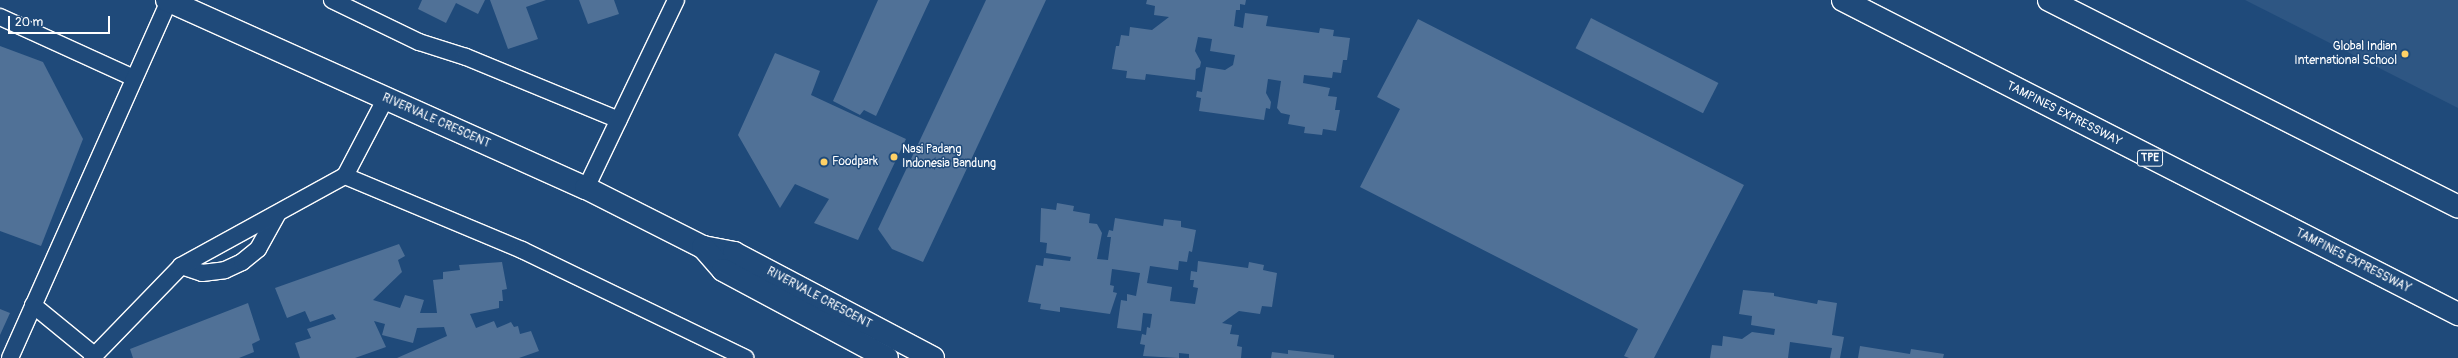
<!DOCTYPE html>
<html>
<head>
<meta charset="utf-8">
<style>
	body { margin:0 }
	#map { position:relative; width:2458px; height:358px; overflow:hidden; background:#1f4a7a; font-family:Pangolin,sans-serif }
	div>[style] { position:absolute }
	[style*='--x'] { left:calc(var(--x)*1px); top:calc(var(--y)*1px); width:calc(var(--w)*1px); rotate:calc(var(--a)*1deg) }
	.built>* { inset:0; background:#2e5683 }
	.building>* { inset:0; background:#507197; transform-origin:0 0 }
	.roads { filter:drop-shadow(1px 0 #fff) drop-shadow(-1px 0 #fff) drop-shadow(0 1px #fff) drop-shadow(0 -1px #fff) }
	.lane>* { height:16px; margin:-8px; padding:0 8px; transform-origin:8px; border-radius:8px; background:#1f4a7a }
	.street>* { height:22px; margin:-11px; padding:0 11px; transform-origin:11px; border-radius:11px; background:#1f4a7a }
	.highway>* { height:22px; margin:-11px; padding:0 11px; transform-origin:11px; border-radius:11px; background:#1f4a7a }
	.dots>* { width:11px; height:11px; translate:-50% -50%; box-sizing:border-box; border:2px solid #1f4a7a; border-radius:50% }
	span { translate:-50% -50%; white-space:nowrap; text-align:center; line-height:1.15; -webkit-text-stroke:3px #1f4a7a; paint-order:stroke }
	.shield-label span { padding:1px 3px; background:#1f4a7a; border:1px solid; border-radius:3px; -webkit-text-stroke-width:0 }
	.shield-label { font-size:11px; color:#fff; font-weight:700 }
	.poi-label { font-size:12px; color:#fff }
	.right { translate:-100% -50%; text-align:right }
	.left { translate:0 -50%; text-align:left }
	.street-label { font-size:12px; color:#fff }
	.scale { position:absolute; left:8px; top:16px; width:102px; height:18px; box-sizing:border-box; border:2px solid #fff; border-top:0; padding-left:5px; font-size:12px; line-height:14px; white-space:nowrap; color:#fff; -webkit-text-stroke:3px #1f4a7a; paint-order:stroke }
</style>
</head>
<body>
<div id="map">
	<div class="built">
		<div style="clip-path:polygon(2245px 0,2458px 0,2458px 108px)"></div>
	</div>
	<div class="building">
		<div style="clip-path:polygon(422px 0,485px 0,478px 14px,456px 3px,446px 23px,418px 9px)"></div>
		<div style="clip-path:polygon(490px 0,546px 0,526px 7px,538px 39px,508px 49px)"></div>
		<div style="clip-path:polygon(579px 0,614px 0,619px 14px,588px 24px)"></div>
		<div style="clip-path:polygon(878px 0,930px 0,876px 116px,864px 110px,860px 115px,833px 101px)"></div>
		<div style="clip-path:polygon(986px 0,1046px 0,923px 262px,892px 249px,878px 229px)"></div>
		<div style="clip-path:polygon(1147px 0,1246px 0,1245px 5px,1240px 4px,1240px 10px,1236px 10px,1234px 26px,1243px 28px,1245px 13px,1268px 16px,1266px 26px,1319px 33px,1320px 28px,1334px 30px,1333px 36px,1350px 38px,1347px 60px,1343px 60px,1341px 73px,1333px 72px,1332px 78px,1304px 75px,1303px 83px,1330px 88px,1328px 96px,1337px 97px,1335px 110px,1340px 110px,1336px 131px,1323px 129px,1322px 135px,1304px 133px,1305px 127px,1288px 124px,1290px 115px,1281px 113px,1277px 108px,1281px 81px,1268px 79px,1266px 93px,1271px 102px,1270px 109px,1266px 108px,1264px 120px,1199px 111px,1201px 98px,1196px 97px,1197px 91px,1202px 92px,1206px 67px,1225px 70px,1233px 65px,1235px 55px,1210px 51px,1212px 39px,1198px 37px,1195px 51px,1201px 62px,1200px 67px,1196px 69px,1195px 80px,1146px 74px,1145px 80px,1126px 78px,1127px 71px,1112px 69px,1116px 46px,1119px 46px,1121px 35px,1129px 36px,1130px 27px,1152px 30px,1169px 17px,1154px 15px,1155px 6px,1146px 4px)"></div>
		<div style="left:1591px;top:18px;width:143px;height:34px;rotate:27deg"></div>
		<div style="clip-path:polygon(1418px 19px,1744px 185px,1654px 358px,1629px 358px,1624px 356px,1638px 329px,1360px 187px,1400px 109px,1377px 97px)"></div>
		<div style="clip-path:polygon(0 46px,43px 62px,83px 139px,41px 246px,0 231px)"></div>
		<div style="clip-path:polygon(775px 53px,820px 71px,811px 95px,906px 139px,858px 240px,814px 223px,829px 199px,795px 184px,780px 208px,738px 135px)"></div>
		<div style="clip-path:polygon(1057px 203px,1074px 206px,1073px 211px,1090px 214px,1089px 223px,1097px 224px,1102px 233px,1097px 259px,1108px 260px,1111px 237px,1107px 237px,1109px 230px,1113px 231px,1115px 218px,1163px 226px,1164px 219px,1181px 221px,1181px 227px,1196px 230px,1192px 252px,1189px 251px,1187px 262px,1179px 261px,1178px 270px,1150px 266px,1147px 283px,1172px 287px,1170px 301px,1195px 304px,1198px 288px,1193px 287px,1194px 280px,1190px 280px,1191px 271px,1197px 272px,1198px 261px,1248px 268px,1249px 262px,1264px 265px,1263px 270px,1277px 273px,1272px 307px,1262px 306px,1260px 314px,1239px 311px,1222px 323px,1232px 325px,1230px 334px,1239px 335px,1237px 346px,1242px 347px,1241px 358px,1189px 358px,1189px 354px,1179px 353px,1179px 358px,1143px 356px,1145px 345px,1140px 344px,1142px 334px,1146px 335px,1147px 327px,1150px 328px,1152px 314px,1143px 313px,1141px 331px,1117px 328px,1121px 300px,1127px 301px,1127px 294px,1136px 296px,1140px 273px,1112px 269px,1110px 285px,1114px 286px,1113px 292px,1117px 293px,1110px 314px,1060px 307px,1060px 312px,1040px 309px,1041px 304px,1028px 302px,1036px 265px,1043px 266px,1044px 258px,1070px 261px,1071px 257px,1046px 253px,1047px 243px,1040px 242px,1041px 208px,1056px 210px)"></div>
		<div style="clip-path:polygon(399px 244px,405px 256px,398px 260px,402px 272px,373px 300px,400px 308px,405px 295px,424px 300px,420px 313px,437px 313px,433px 280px,443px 279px,443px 272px,460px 270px,459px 265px,502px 262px,507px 289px,502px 290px,503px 301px,499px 301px,499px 308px,470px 314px,476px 328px,494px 321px,497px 328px,511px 322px,514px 327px,518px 326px,520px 334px,531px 331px,539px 351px,519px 358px,397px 358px,447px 336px,444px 327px,417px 328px,413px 343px,382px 335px,385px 324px,374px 321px,386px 347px,355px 358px,300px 358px,295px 343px,311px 338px,307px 329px,336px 319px,333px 314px,310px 322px,305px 311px,287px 318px,275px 288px)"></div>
		<div style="clip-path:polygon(1743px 290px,1774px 293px,1774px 296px,1817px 304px,1818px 300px,1837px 303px,1832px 335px,1844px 337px,1840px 358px,1830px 358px,1832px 348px,1790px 342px,1788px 358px,1710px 358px,1712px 345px,1722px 346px,1723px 336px,1742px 339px,1752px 332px,1774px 335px,1775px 329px,1751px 325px,1752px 316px,1739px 314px)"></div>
		<div style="clip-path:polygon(248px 303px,260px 340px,252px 344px,254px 352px,239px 358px,133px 358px,130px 349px)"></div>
		<div style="clip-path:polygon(0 309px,10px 313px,0 335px)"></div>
		<div style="clip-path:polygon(1860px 346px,1910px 354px,1911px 349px,1944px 354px,1943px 358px,1858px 358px)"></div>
		<div style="clip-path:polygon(1288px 350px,1334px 355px,1334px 358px,1271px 358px,1272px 352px,1288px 354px)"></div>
	</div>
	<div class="roads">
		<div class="lane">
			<div style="--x:332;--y:0;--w:97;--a:25.8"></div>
			<div style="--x:419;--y:42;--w:49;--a:17.7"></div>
			<div style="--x:466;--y:57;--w:165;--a:22.4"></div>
			<div style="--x:0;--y:17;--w:147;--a:24.5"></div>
			<div style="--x:345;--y:176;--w:192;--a:22.7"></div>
			<div style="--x:522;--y:250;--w:248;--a:25.8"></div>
			<div style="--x:586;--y:188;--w:208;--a:-64.4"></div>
			<div style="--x:181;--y:266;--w:22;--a:18"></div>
			<div style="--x:202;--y:273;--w:23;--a:-7"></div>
			<div style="--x:225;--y:270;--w:19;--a:-25"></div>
			<div style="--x:242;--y:262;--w:21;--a:-39"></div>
			<div style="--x:258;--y:249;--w:41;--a:-60.9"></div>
			<div style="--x:33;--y:305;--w:79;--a:39.3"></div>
			<div style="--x:10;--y:358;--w:391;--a:-66"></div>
			<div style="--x:92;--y:358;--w:128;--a:-45.9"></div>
			<div style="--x:181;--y:266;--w:187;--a:-28.8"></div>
			<div style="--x:345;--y:176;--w:88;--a:-62.3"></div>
		</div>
		<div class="street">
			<div style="--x:167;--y:0;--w:459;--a:24.2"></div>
			<div style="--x:586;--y:188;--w:131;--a:26.8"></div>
			<div style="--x:703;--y:247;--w:32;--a:11"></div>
			<div style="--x:734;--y:253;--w:225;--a:27.8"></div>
			<div style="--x:703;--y:247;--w:30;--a:49"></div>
			<div style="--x:723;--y:270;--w:186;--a:28.2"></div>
		</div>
		<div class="highway">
			<div style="--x:1843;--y:0;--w:691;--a:27.05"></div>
			<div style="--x:2049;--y:0;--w:458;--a:26.8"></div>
		</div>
	</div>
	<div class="dots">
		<div style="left:2405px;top:54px;background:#ffd166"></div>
		<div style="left:894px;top:157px;background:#ffd166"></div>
		<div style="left:824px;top:162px;background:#ffd166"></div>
	</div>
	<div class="shield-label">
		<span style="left:2150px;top:158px">TPE</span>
	</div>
	<div class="poi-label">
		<span class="right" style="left:2397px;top:54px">Global Indian<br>International School</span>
		<span class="left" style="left:902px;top:157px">Nasi Padang<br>Indonesia Bandung</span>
		<span class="left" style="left:832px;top:162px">Foodpark</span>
	</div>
	<div class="street-label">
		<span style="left:2064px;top:114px;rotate:27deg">TAMPINES EXPRESSWAY</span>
		<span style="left:436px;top:121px;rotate:24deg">RIVERVALE CRESCENT</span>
		<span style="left:2353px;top:261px;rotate:27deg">TAMPINES EXPRESSWAY</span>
		<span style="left:819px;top:298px;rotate:28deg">RIVERVALE CRESCENT</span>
	</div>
	<div class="scale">20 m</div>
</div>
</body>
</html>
